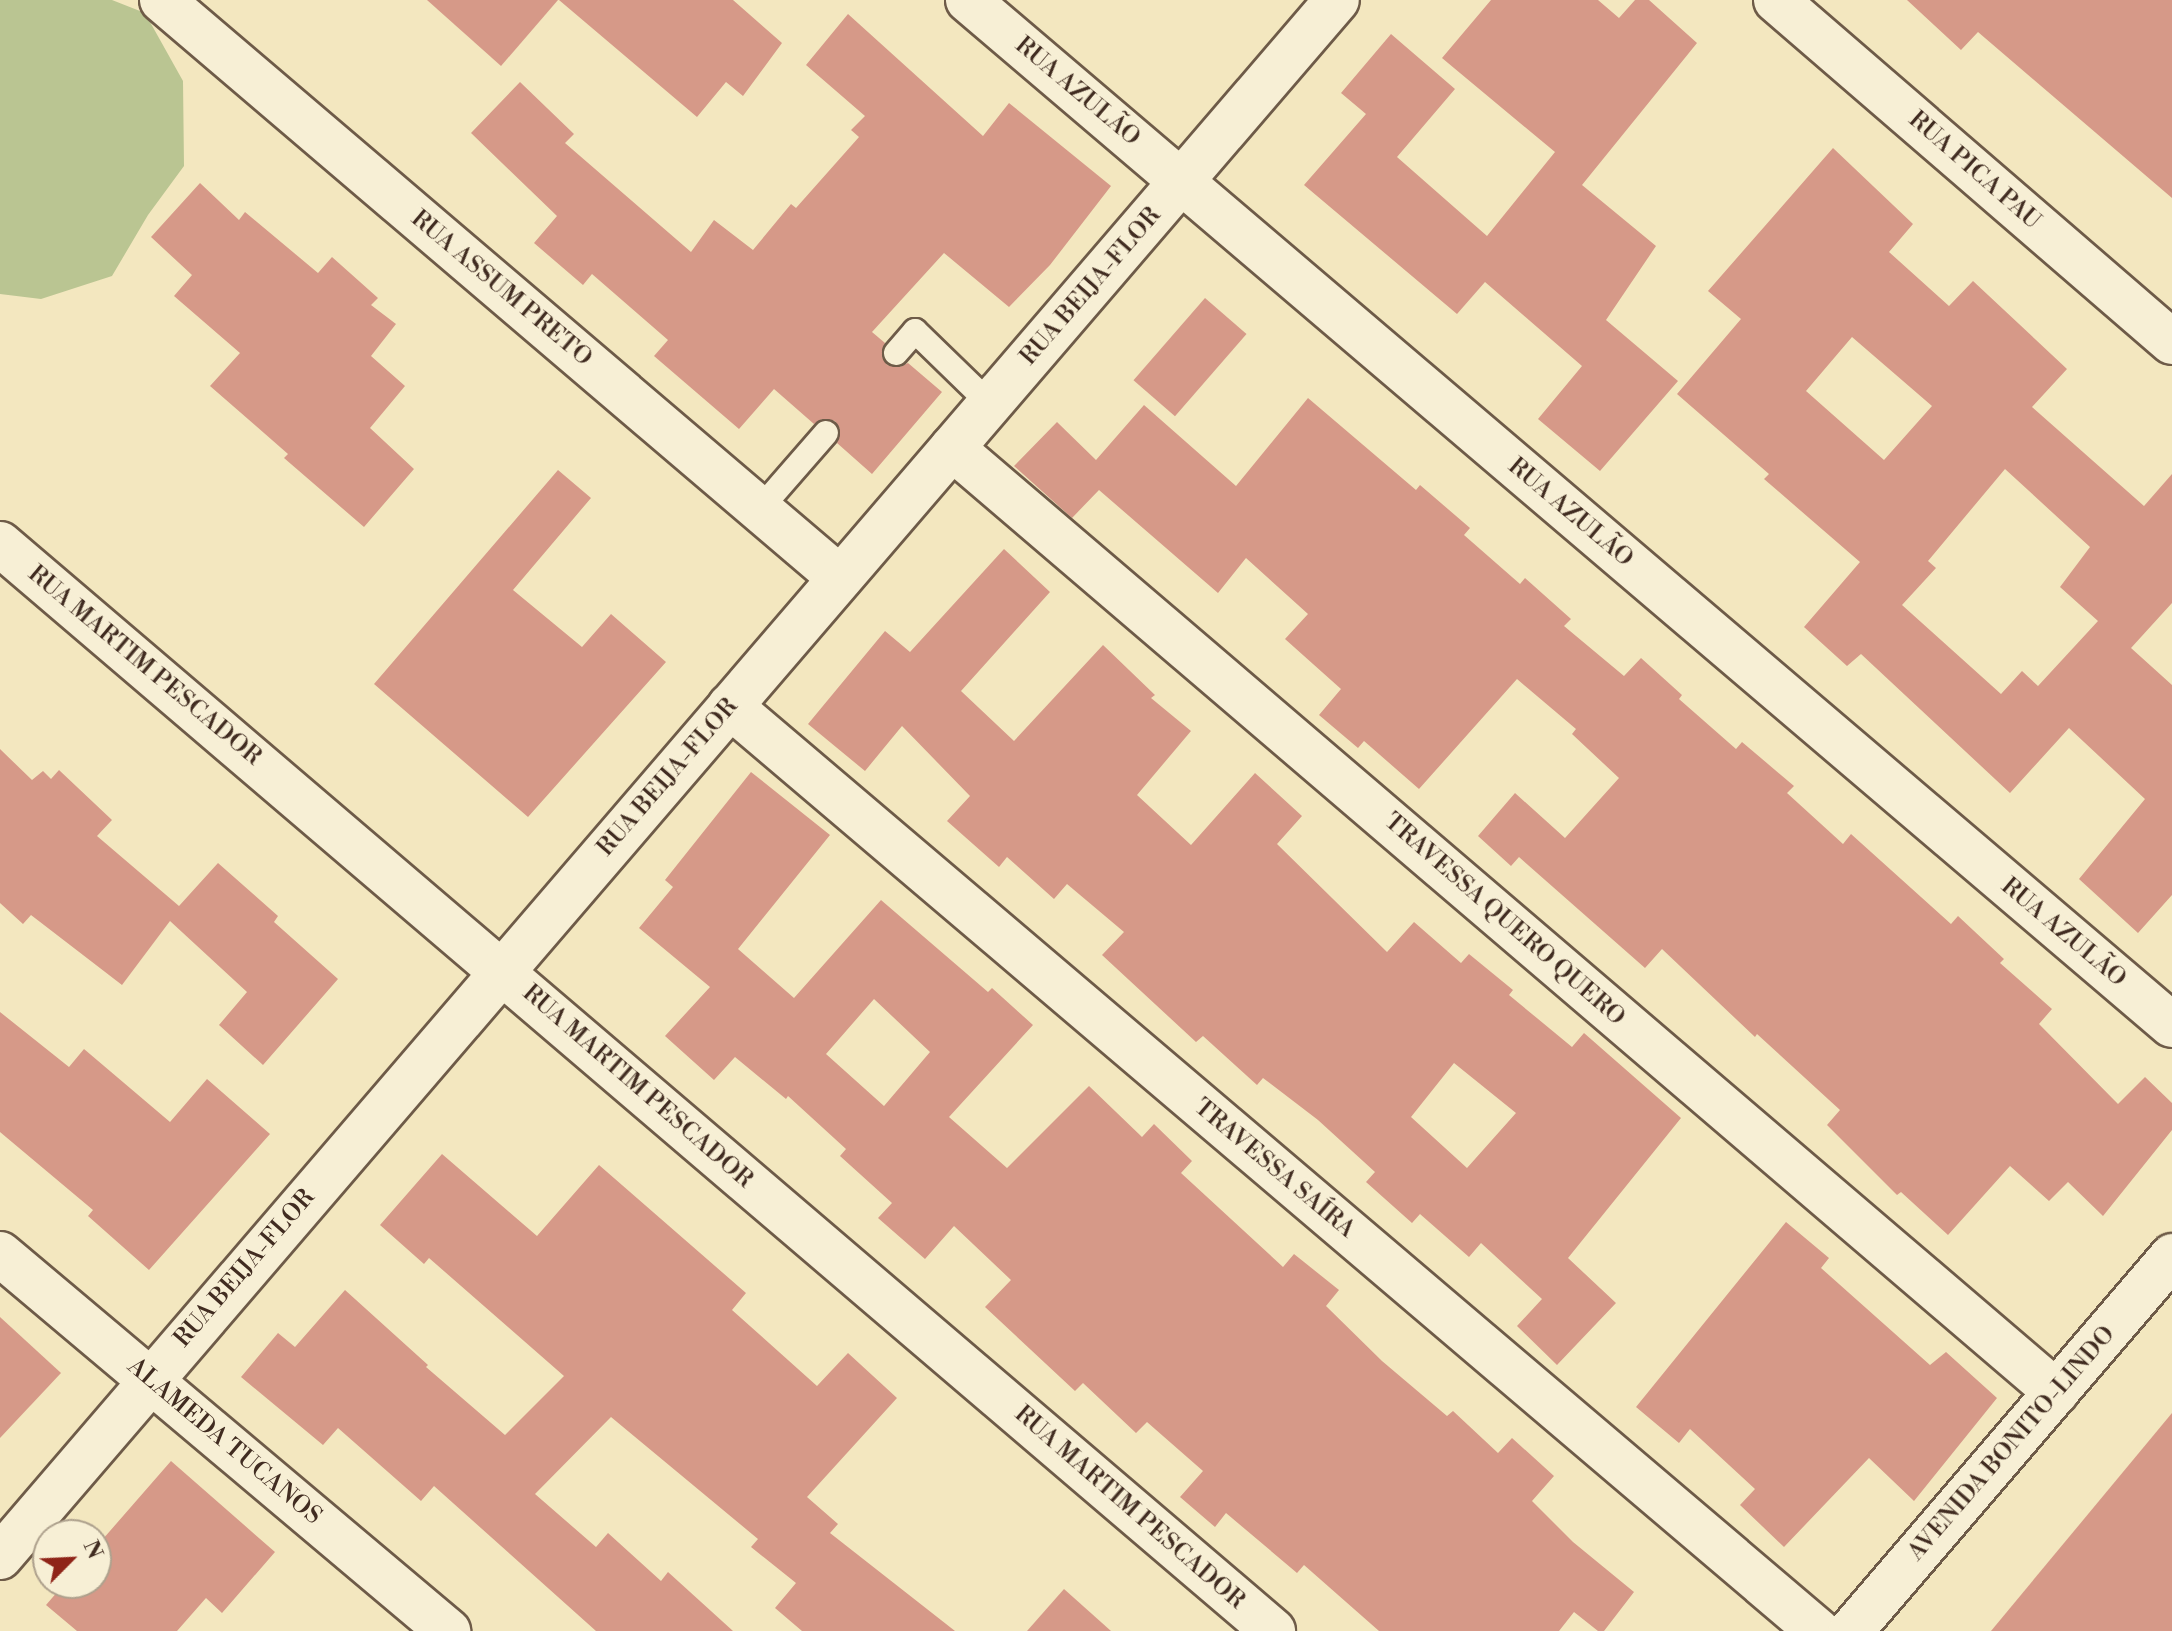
<!DOCTYPE html>
<html>
<head>
<meta charset="utf-8">
<style>
	body { margin:0 }
	#map { position:relative; width:2172px; height:1631px; overflow:hidden; background:#f3e7bf; font-family:"Libre Bodoni",serif }
	div>[style] { position:absolute }
	[style*='--x'] { left:calc(var(--x)*1px); top:calc(var(--y)*1px); width:calc(var(--w)*1px); rotate:calc(var(--a)*1deg) }
	.green>* { inset:0; background:#bac592 }
	.building>* { inset:0; background:#d69988; transform-origin:0 0 }
	.roads { filter:drop-shadow(2px 0 #6e5b48) drop-shadow(-2px 0 #6e5b48) drop-shadow(0 2px #6e5b48) drop-shadow(0 -2px #6e5b48) }
	.lane>* { height:24px; margin:-12px; padding:0 12px; transform-origin:12px; border-radius:12px; background:#f7efd5 }
	.street>* { height:44px; margin:-22px; padding:0 22px; transform-origin:22px; border-radius:22px; background:#f7efd5 }
	span { translate:-50% -50%; white-space:nowrap; text-align:center; line-height:1.15; -webkit-text-stroke:7px #f7efd5; paint-order:stroke }
	.street-label { font-size:24px; color:#412c21 }
	.north { position:absolute; left:32px; top:1519px; width:80px; height:80px; box-sizing:border-box; background:#f7efd5; border:2px solid #aea18d; border-radius:50%; rotate:66deg; font-size:22px; font-weight:700; line-height:32px; text-align:center; color:#412c21 }
	.north::after { content:''; display:block; margin:auto; width:28px; height:36px; background:#8f2418; clip-path:polygon(50% 0,100% 100%,50% 72%,0 100%) }
</style>
</head>
<body>
<div id="map">
	<div class="green">
		<div style="clip-path:polygon(0 0,112px 0,145px 13px,183px 81px,184px 166px,148px 215px,112px 276px,41px 299px,0 294px)"></div>
	</div>
	<div class="building">
		<div style="clip-path:polygon(427px 0,558px 0,501px 66px)"></div>
		<div style="clip-path:polygon(559px 0,733px 0,782px 43px,743px 96px,726px 82px,697px 117px)"></div>
		<div style="clip-path:polygon(1491px 0,1598px 0,1619px 18px,1635px 0,1649px 0,1697px 43px,1582px 185px,1656px 246px,1606px 320px,1678px 381px,1600px 471px,1538px 419px,1582px 366px,1485px 282px,1457px 314px,1304px 185px,1366px 114px,1341px 93px,1391px 34px,1455px 89px,1397px 157px,1487px 236px,1555px 152px,1442px 58px)"></div>
		<div style="clip-path:polygon(1907px 0,2172px 0,2172px 198px,1978px 32px,1961px 50px)"></div>
		<div style="clip-path:polygon(848px 14px,983px 136px,1009px 103px,1111px 186px,1050px 265px,1009px 307px,944px 253px,872px 332px,885px 343px,882px 357px,887px 365px,900px 367px,908px 363px,942px 392px,872px 474px,837px 443px,840px 429px,835px 421px,822px 419px,814px 424px,774px 389px,739px 429px,654px 356px,668px 340px,592px 274px,583px 285px,534px 243px,557px 216px,471px 133px,520px 82px,574px 134px,565px 143px,691px 252px,714px 220px,753px 250px,791px 204px,796px 208px,859px 137px,851px 130px,865px 116px,806px 65px)"></div>
		<div style="clip-path:polygon(evenodd,1833px 148px,1913px 224px,1889px 252px,1949px 306px,1973px 281px,2067px 369px,2032px 407px,2144px 506px,2172px 474px,2172px 603px,2131px 648px,2172px 685px,2172px 895px,2138px 933px,2079px 879px,2145px 799px,2069px 728px,2010px 793px,1861px 654px,1847px 666px,1804px 627px,1860px 562px,1764px 479px,1769px 474px,1677px 394px,1741px 319px,1708px 291px,1833px 148px,1852px 337px,1932px 406px,1884px 460px,1806px 391px,1852px 337px,1833px 148px,2005px 469px,2090px 547px,2060px 587px,2098px 621px,2038px 686px,2022px 671px,2001px 694px,1902px 605px,1936px 568px,1928px 561px,2005px 469px)"></div>
		<div style="clip-path:polygon(200px 183px,239px 220px,245px 212px,318px 273px,332px 257px,378px 298px,371px 305px,396px 324px,371px 356px,405px 386px,370px 428px,414px 469px,364px 527px,284px 458px,288px 454px,210px 386px,240px 353px,174px 296px,192px 275px,151px 237px)"></div>
		<div style="left:1205px;top:298px;width:55px;height:109px;rotate:41deg"></div>
		<div style="clip-path:polygon(1308px 398px,1416px 490px,1420px 485px,1470px 528px,1464px 535px,1520px 584px,1525px 578px,1571px 619px,1564px 626px,1624px 676px,1641px 658px,1682px 695px,1679px 699px,1736px 749px,1742px 742px,1794px 786px,1787px 793px,1843px 844px,1851px 834px,1951px 924px,1958px 916px,2004px 959px,2000px 963px,2052px 1009px,2039px 1024px,2118px 1104px,2145px 1077px,2172px 1103px,2172px 1130px,2103px 1216px,2068px 1182px,2049px 1201px,2010px 1166px,1948px 1235px,1901px 1192px,1897px 1195px,1827px 1125px,1840px 1110px,1757px 1034px,1755px 1037px,1662px 949px,1645px 968px,1519px 857px,1511px 866px,1478px 836px,1515px 793px,1565px 838px,1619px 778px,1572px 734px,1576px 729px,1517px 679px,1419px 789px,1364px 741px,1358px 748px,1319px 715px,1341px 689px,1285px 639px,1308px 614px,1246px 558px,1218px 593px,1099px 490px,1072px 518px,1014px 466px,1057px 422px,1096px 460px,1144px 405px,1236px 486px)"></div>
		<div style="clip-path:polygon(558px 470px,591px 498px,513px 590px,582px 647px,611px 614px,666px 662px,528px 817px,374px 684px)"></div>
		<div style="clip-path:polygon(evenodd,1004px 549px,1050px 592px,961px 691px,1014px 741px,1103px 645px,1155px 695px,1151px 698px,1191px 731px,1137px 795px,1191px 845px,1255px 773px,1302px 816px,1277px 844px,1387px 952px,1414px 922px,1461px 963px,1469px 954px,1513px 990px,1509px 995px,1572px 1047px,1584px 1033px,1681px 1118px,1568px 1258px,1616px 1303px,1557px 1365px,1517px 1326px,1542px 1299px,1481px 1243px,1469px 1257px,1420px 1214px,1412px 1223px,1366px 1182px,1375px 1172px,1318px 1120px,1263px 1078px,1257px 1085px,1203px 1036px,1196px 1042px,1102px 955px,1124px 932px,1067px 884px,1054px 899px,1007px 857px,999px 867px,947px 821px,970px 796px,902px 726px,865px 771px,808px 724px,885px 631px,910px 652px,1004px 549px,1454px 1063px,1516px 1113px,1467px 1168px,1411px 1117px,1454px 1063px)"></div>
		<div style="clip-path:polygon(0 749px,32px 780px,43px 771px,51px 779px,59px 770px,112px 820px,97px 836px,179px 906px,218px 863px,278px 916px,274px 922px,338px 979px,263px 1065px,219px 1025px,247px 992px,170px 921px,122px 985px,31px 915px,23px 924px,0 903px)"></div>
		<div style="clip-path:polygon(evenodd,751px 772px,830px 835px,738px 949px,794px 998px,881px 900px,988px 992px,992px 988px,1033px 1025px,949px 1117px,1007px 1168px,1089px 1086px,1142px 1137px,1154px 1124px,1192px 1161px,1181px 1173px,1283px 1267px,1294px 1254px,1339px 1290px,1326px 1306px,1382px 1361px,1447px 1416px,1453px 1411px,1498px 1453px,1512px 1438px,1554px 1476px,1532px 1501px,1573px 1542px,1634px 1592px,1604px 1631px,1598px 1631px,1574px 1612px,1559px 1631px,1379px 1631px,1304px 1565px,1297px 1573px,1226px 1513px,1215px 1527px,1180px 1497px,1203px 1471px,1147px 1422px,1136px 1433px,1083px 1383px,1075px 1391px,985px 1307px,1011px 1280px,954px 1226px,925px 1259px,878px 1218px,892px 1203px,840px 1156px,846px 1149px,788px 1096px,786px 1099px,735px 1057px,714px 1080px,665px 1036px,710px 987px,639px 928px,673px 887px,665px 880px,751px 772px,874px 999px,930px 1052px,884px 1106px,826px 1054px,874px 999px)"></div>
		<div style="clip-path:polygon(0 1012px,69px 1067px,84px 1049px,170px 1122px,207px 1079px,270px 1134px,149px 1270px,88px 1216px,93px 1210px,0 1132px)"></div>
		<div style="clip-path:polygon(442px 1154px,537px 1236px,599px 1165px,746px 1293px,732px 1310px,817px 1386px,848px 1353px,897px 1398px,807px 1497px,838px 1524px,830px 1533px,955px 1631px,802px 1631px,775px 1608px,796px 1583px,751px 1547px,758px 1539px,611px 1417px,535px 1494px,596px 1547px,608px 1533px,661px 1581px,668px 1572px,733px 1631px,596px 1631px,434px 1486px,421px 1501px,338px 1428px,323px 1445px,241px 1377px,278px 1333px,295px 1347px,345px 1290px,428px 1365px,426px 1367px,505px 1435px,564px 1376px,429px 1258px,424px 1264px,380px 1225px)"></div>
		<div style="clip-path:polygon(1786px 1222px,1829px 1258px,1821px 1268px,1930px 1365px,1946px 1352px,1997px 1398px,1914px 1501px,1869px 1458px,1784px 1547px,1740px 1505px,1755px 1489px,1690px 1429px,1679px 1443px,1636px 1407px)"></div>
		<div style="clip-path:polygon(0 1317px,61px 1373px,0 1438px)"></div>
		<div style="clip-path:polygon(2172px 1413px,2172px 1631px,1991px 1631px)"></div>
		<div style="clip-path:polygon(171px 1461px,275px 1552px,222px 1613px,206px 1598px,177px 1631px,77px 1631px,46px 1605px,65px 1583px,96px 1583px,96px 1547px)"></div>
		<div style="clip-path:polygon(1064px 1589px,1111px 1631px,1027px 1631px)"></div>
	</div>
	<div class="roads">
		<div class="lane">
			<div style="--x:896;--y:353;--w:29;--a:-49"></div>
			<div style="--x:915;--y:331;--w:105;--a:44.2"></div>
			<div style="--x:759;--y:510;--w:102;--a:-49"></div>
		</div>
		<div class="street">
			<div style="--x:162;--y:0;--w:891;--a:40.45"></div>
			<div style="--x:968;--y:0;--w:1581;--a:40.41"></div>
			<div style="--x:1776;--y:0;--w:523;--a:40.82"></div>
			<div style="--x:952;--y:448;--w:1453;--a:40.53"></div>
			<div style="--x:0;--y:544;--w:1674;--a:40.49"></div>
			<div style="--x:730;--y:706;--w:1428;--a:40.37"></div>
			<div style="--x:0;--y:1254;--w:586;--a:40.08"></div>
			<div style="--x:0;--y:1557;--w:2052;--a:-49.35"></div>
			<div style="--x:1851;--y:1631;--w:494;--a:-49.4"></div>
		</div>
	</div>
	<div class="street-label">
		<span style="left:1077px;top:92px;rotate:40deg">RUA AZULÃO</span>
		<span style="left:1974px;top:171px;rotate:41deg">RUA PICA PAU</span>
		<span style="left:1091px;top:287px;rotate:-49deg">RUA BEIJA-FLOR</span>
		<span style="left:501px;top:289px;rotate:40deg">RUA ASSUM PRETO</span>
		<span style="left:1570px;top:513px;rotate:40deg">RUA AZULÃO</span>
		<span style="left:144px;top:666px;rotate:40deg">RUA MARTIM PESCADOR</span>
		<span style="left:668px;top:778px;rotate:-49deg">RUA BEIJA-FLOR</span>
		<span style="left:1504px;top:920px;rotate:41deg">TRAVESSA QUERO QUERO</span>
		<span style="left:2063px;top:933px;rotate:40deg">RUA AZULÃO</span>
		<span style="left:637px;top:1087px;rotate:41deg">RUA MARTIM PESCADOR</span>
		<span style="left:1274px;top:1169px;rotate:40deg">TRAVESSA SAÍRA</span>
		<span style="left:245px;top:1269px;rotate:-49deg">RUA BEIJA-FLOR</span>
		<span style="left:224px;top:1442px;rotate:40deg">ALAMEDA TUCANOS</span>
		<span style="left:2012px;top:1444px;rotate:-49deg">AVENIDA BONITO-LINDO</span>
		<span style="left:1129px;top:1508px;rotate:41deg">RUA MARTIM PESCADOR</span>
	</div>
	<div class="north">N</div>
</div>
</body>
</html>
